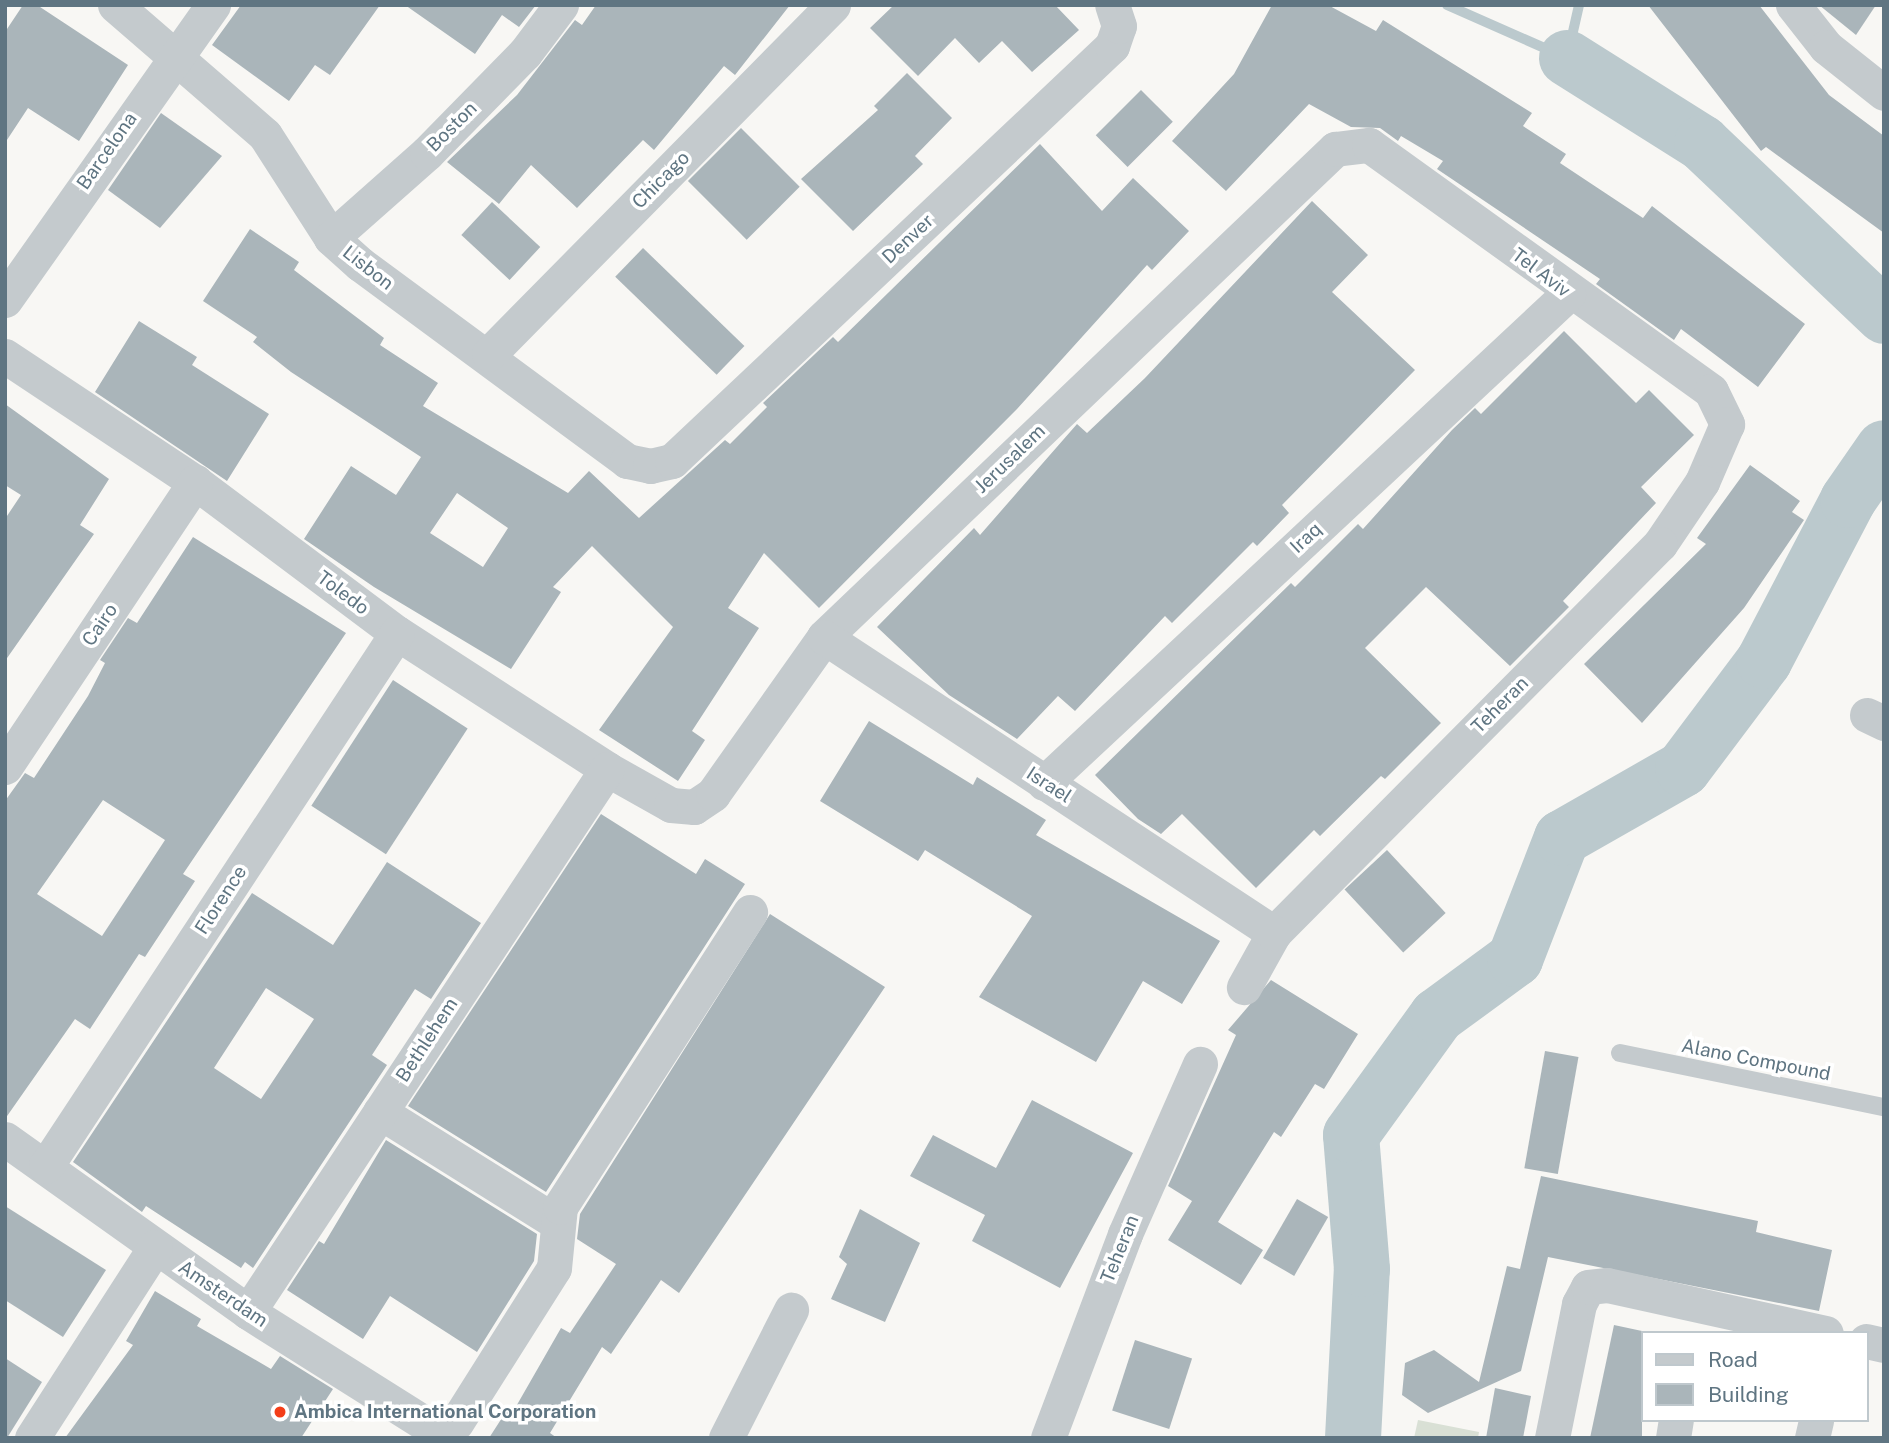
<!DOCTYPE html>
<html>
<head>
<meta charset="utf-8">
<style>
	body { margin:0 }
	#map { position:relative; width:1889px; height:1443px; overflow:hidden; background:#f8f7f4; font-family:"Public Sans",sans-serif }
	div>[style] { position:absolute }
	[style*='--x'] { left:calc(var(--x)*1px); top:calc(var(--y)*1px); width:calc(var(--w)*1px); rotate:calc(var(--a)*1deg) }
	.green>* { inset:0; background:#d9e0d5 }
	.stream>* { height:10px; margin:-5px; padding:0 5px; transform-origin:5px; border-radius:5px; background:#bbc9cd }
	.river>* { height:56px; margin:-28px; padding:0 28px; transform-origin:28px; border-radius:28px; background:#bbc9cd }
	.building>* { inset:0; background:#aab5ba; transform-origin:0 0 }
	.lane>* { height:18px; margin:-9px; padding:0 9px; transform-origin:9px; border-radius:9px; background:#c4cacd }
	.street>* { height:35px; margin:-17.5px; padding:0 17.5px; transform-origin:17.5px; border-radius:17.5px; background:#c4cacd }
	.dots>* { width:19px; height:19px; translate:-50% -50%; box-sizing:border-box; border:4px solid #fff; border-radius:50% }
	span { translate:-50% -50%; white-space:nowrap; text-align:center; line-height:1.15; -webkit-text-stroke:7px #fff; paint-order:stroke }
	.street-label { font-size:19px; color:#5f7582 }
	.poi-label { font-size:19px; color:#5f7582; font-weight:700 }
	.left { translate:0 -50%; text-align:left }
	.frame { position:absolute; inset:0; border:7px solid #5f7582; pointer-events:none }
	.legend { position:absolute; left:1641px; top:1331px; width:228px; height:91px; box-sizing:border-box; background:#fff; border:2px solid #bfc8cd; margin:0; padding:9px 12px; list-style:none; font-size:21px; color:#5f7582 }
	.legend li { display:flex; align-items:center; gap:14px; height:35px }
	.legend b { width:35px; border:2px solid #bfc8cd }
</style>
</head>
<body>
<div id="map">
	<div class="green">
		<div style="clip-path:polygon(1418px 1420px,1479px 1432px,1478px 1438px,1414px 1438px)"></div>
	</div>
	<div class="stream">
		<div style="--x:1447;--y:5;--w:131;--a:23.8"></div>
		<div style="--x:1567;--y:58;--w:54;--a:-77.2"></div>
	</div>
	<div class="river">
		<div style="--x:1567;--y:58;--w:160;--a:32.2"></div>
		<div style="--x:1702;--y:143;--w:251;--a:43.5"></div>
		<div style="--x:1353;--y:1438;--w:169;--a:-87"></div>
		<div style="--x:1362;--y:1269;--w:134;--a:-94.7"></div>
		<div style="--x:1351;--y:1135;--w:147;--a:-54.1"></div>
		<div style="--x:1437;--y:1016;--w:97;--a:-36.2"></div>
		<div style="--x:1515;--y:959;--w:130;--a:-68.8"></div>
		<div style="--x:1562;--y:838;--w:139;--a:-29.7"></div>
		<div style="--x:1683;--y:769;--w:135;--a:-53.1"></div>
		<div style="--x:1764;--y:661;--w:182;--a:-62.4"></div>
		<div style="--x:1848;--y:500;--w:63;--a:-55.3"></div>
	</div>
	<div class="building">
		<div style="clip-path:polygon(23px 5px,37px 5px,128px 65px,79px 141px,28px 108px,5px 143px,5px 32px)"></div>
		<div style="clip-path:polygon(241px 5px,380px 5px,330px 75px,315px 65px,289px 101px,212px 45px)"></div>
		<div style="clip-path:polygon(405px 5px,536px 5px,519px 27px,502px 15px,475px 54px)"></div>
		<div style="clip-path:polygon(596px 5px,790px 5px,735px 75px,724px 66px,654px 150px,643px 140px,577px 208px,531px 165px,499px 204px,447px 162px,517px 95px,575px 20px,582px 25px)"></div>
		<div style="clip-path:polygon(894px 5px,1055px 5px,1079px 30px,1032px 72px,1002px 41px,979px 63px,955px 38px,918px 76px,870px 28px)"></div>
		<div style="clip-path:polygon(1272px 5px,1328px 5px,1376px 31px,1383px 20px,1532px 113px,1523px 126px,1566px 154px,1560px 163px,1643px 218px,1652px 206px,1805px 324px,1758px 387px,1681px 329px,1674px 340px,1596px 284px,1600px 279px,1437px 169px,1443px 161px,1401px 136px,1398px 141px,1380px 128px,1351px 127px,1309px 104px,1226px 191px,1172px 141px,1234px 74px)"></div>
		<div style="clip-path:polygon(1648px 5px,1759px 5px,1829px 95px,1884px 136px,1884px 233px,1766px 147px,1761px 151px)"></div>
		<div style="clip-path:polygon(1819px 5px,1876px 5px,1856px 35px)"></div>
		<div style="clip-path:polygon(907px 73px,952px 118px,915px 156px,923px 164px,853px 231px,801px 179px,878px 110px,874px 106px)"></div>
		<div style="left:1141px;top:90px;width:45px;height:64px;rotate:45deg"></div>
		<div style="clip-path:polygon(161px 113px,222px 156px,160px 228px,108px 190px)"></div>
		<div style="left:741px;top:128px;width:83px;height:75px;rotate:45deg"></div>
		<div style="clip-path:polygon(evenodd,1040px 144px,1102px 211px,1133px 178px,1189px 231px,1152px 270px,1147px 265px,1017px 409px,819px 608px,764px 553px,728px 608px,759px 628px,692px 731px,705px 740px,678px 781px,599px 730px,673px 627px,592px 546px,553px 587px,561px 592px,511px 669px,374px 587px,304px 539px,351px 466px,396px 495px,421px 457px,291px 372px,253px 342px,257px 337px,203px 301px,250px 229px,299px 262px,294px 270px,384px 338px,380px 345px,438px 383px,423px 406px,568px 493px,589px 471px,639px 518px,725px 440px,730px 444px,767px 407px,763px 403px,833px 337px,838px 342px,1040px 144px,457px 493px,508px 528px,483px 567px,430px 533px,457px 493px)"></div>
		<div style="clip-path:polygon(1312px 201px,1368px 255px,1332px 292px,1415px 370px,1282px 505px,1289px 513px,1257px 546px,1253px 542px,1172px 623px,1165px 616px,1075px 711px,1058px 696px,1017px 739px,949px 695px,877px 627px,974px 528px,980px 535px,1077px 424px,1087px 433px,1145px 378px)"></div>
		<div style="left:492px;top:202px;width:66px;height:45px;rotate:43deg"></div>
		<div style="left:643px;top:248px;width:141px;height:40px;rotate:44deg"></div>
		<div style="clip-path:polygon(139px 321px,197px 357px,192px 365px,269px 414px,227px 481px,95px 392px)"></div>
		<div style="clip-path:polygon(1564px 331px,1636px 403px,1649px 390px,1694px 435px,1641px 487px,1656px 503px,1563px 601px,1569px 607px,1510px 666px,1426px 587px,1365px 648px,1441px 723px,1385px 779px,1381px 776px,1320px 836px,1314px 830px,1256px 888px,1182px 814px,1161px 834px,1138px 819px,1095px 775px,1291px 583px,1295px 587px,1358px 524px,1363px 529px,1452px 430px,1475px 408px,1481px 414px)"></div>
		<div style="clip-path:polygon(5px 404px,109px 479px,80px 525px,94px 534px,5px 661px,5px 519px,21px 495px,5px 485px)"></div>
		<div style="clip-path:polygon(1750px 465px,1800px 501px,1792px 512px,1804px 520px,1744px 608px,1642px 723px,1584px 664px,1706px 544px,1697px 538px)"></div>
		<div style="clip-path:polygon(evenodd,193px 537px,346px 633px,183px 874px,195px 881px,145px 957px,139px 954px,90px 1029px,75px 1019px,5px 1119px,5px 801px,25px 773px,34px 778px,88px 696px,105px 663px,100px 660px,128px 618px,137px 623px,193px 537px,103px 800px,165px 840px,102px 936px,37px 894px,103px 800px)"></div>
		<div style="left:393px;top:680px;width:89px;height:150px;rotate:33deg"></div>
		<div style="clip-path:polygon(869px 721px,973px 785px,977px 777px,1046px 820px,1036px 835px,1220px 941px,1182px 1004px,1143px 981px,1096px 1062px,979px 997px,1032px 916px,925px 850px,918px 861px,820px 801px)"></div>
		<div style="clip-path:polygon(601px 814px,696px 874px,705px 859px,745px 884px,546px 1192px,408px 1106px)"></div>
		<div style="left:1387px;top:850px;width:86px;height:58px;rotate:47deg"></div>
		<div style="clip-path:polygon(evenodd,387px 862px,481px 923px,431px 999px,415px 989px,372px 1055px,387px 1065px,253px 1268px,245px 1262px,241px 1268px,146px 1206px,142px 1212px,73px 1162px,252px 893px,333px 945px,387px 862px,266px 988px,314px 1019px,261px 1099px,214px 1068px,266px 988px)"></div>
		<div style="clip-path:polygon(770px 914px,885px 987px,679px 1293px,661px 1280px,611px 1354px,602px 1347px,550px 1433px,557px 1438px,489px 1438px,509px 1407px,514px 1410px,561px 1328px,570px 1333px,616px 1264px,577px 1239px,580px 1214px)"></div>
		<div style="clip-path:polygon(1271px 980px,1358px 1034px,1324px 1089px,1315px 1084px,1281px 1137px,1274px 1132px,1218px 1222px,1263px 1250px,1241px 1285px,1168px 1240px,1192px 1201px,1168px 1186px,1236px 1035px,1228px 1030px)"></div>
		<div style="left:1545px;top:1051px;width:34px;height:119px;rotate:10deg"></div>
		<div style="clip-path:polygon(1032px 1100px,1133px 1153px,1060px 1288px,972px 1241px,985px 1215px,910px 1176px,933px 1135px,996px 1168px)"></div>
		<div style="clip-path:polygon(386px 1140px,537px 1234px,534px 1261px,477px 1352px,390px 1296px,363px 1339px,287px 1290px,319px 1241px,324px 1244px)"></div>
		<div style="clip-path:polygon(1541px 1176px,1758px 1221px,1756px 1232px,1832px 1250px,1819px 1311px,1548px 1257px,1521px 1371px,1428px 1413px,1402px 1395px,1405px 1363px,1434px 1350px,1479px 1382px,1507px 1266px,1520px 1269px)"></div>
		<div style="left:1297px;top:1199px;width:36px;height:68px;rotate:30deg"></div>
		<div style="clip-path:polygon(5px 1206px,106px 1270px,63px 1337px,5px 1300px)"></div>
		<div style="clip-path:polygon(860px 1209px,920px 1243px,885px 1322px,831px 1299px,847px 1264px,839px 1257px)"></div>
		<div style="clip-path:polygon(155px 1291px,201px 1319px,197px 1326px,271px 1369px,280px 1356px,333px 1389px,301px 1438px,65px 1438px,133px 1345px,126px 1341px)"></div>
		<div style="clip-path:polygon(1614px 1325px,1642px 1331px,1642px 1438px,1590px 1438px)"></div>
		<div style="left:1135px;top:1340px;width:60px;height:74px;rotate:18deg"></div>
		<div style="clip-path:polygon(5px 1358px,42px 1382px,7px 1438px,5px 1438px)"></div>
		<div style="clip-path:polygon(1495px 1388px,1531px 1396px,1523px 1438px,1486px 1438px)"></div>
	</div>
	<div class="lane">
		<div style="--x:1620;--y:1053;--w:269;--a:11.6"></div>
	</div>
	<div class="street">
		<div style="--x:115;--y:5;--w:198;--a:40.9"></div>
		<div style="--x:265;--y:135;--w:122;--a:57.3"></div>
		<div style="--x:331;--y:238;--w:39;--a:42"></div>
		<div style="--x:360;--y:264;--w:332;--a:36.4"></div>
		<div style="--x:627;--y:461;--w:24;--a:12"></div>
		<div style="--x:650;--y:466;--w:23;--a:-13"></div>
		<div style="--x:672;--y:461;--w:605;--a:-43.33"></div>
		<div style="--x:1112;--y:46;--w:21;--a:-71"></div>
		<div style="--x:1119;--y:26;--w:22;--a:-108"></div>
		<div style="--x:1793;--y:5;--w:53;--a:51.8"></div>
		<div style="--x:1826;--y:47;--w:74;--a:38.4"></div>
		<div style="--x:331;--y:238;--w:128;--a:-41.5"></div>
		<div style="--x:427;--y:153;--w:140;--a:-45.6"></div>
		<div style="--x:525;--y:53;--w:60;--a:-53.1"></div>
		<div style="--x:5;--y:300;--w:361;--a:-54.8"></div>
		<div style="--x:489;--y:354;--w:490;--a:-45.4"></div>
		<div style="--x:5;--y:356;--w:228;--a:33.6"></div>
		<div style="--x:195;--y:482;--w:252;--a:36.8"></div>
		<div style="--x:397;--y:633;--w:250;--a:32.9"></div>
		<div style="--x:607;--y:769;--w:73;--a:29.4"></div>
		<div style="--x:671;--y:805;--w:23;--a:5"></div>
		<div style="--x:694;--y:807;--w:23;--a:-34"></div>
		<div style="--x:713;--y:794;--w:192;--a:-54.7"></div>
		<div style="--x:824;--y:637;--w:707;--a:-43.68"></div>
		<div style="--x:1335;--y:149;--w:34;--a:-7"></div>
		<div style="--x:1369;--y:145;--w:421;--a:35.7"></div>
		<div style="--x:1711;--y:391;--w:37;--a:64"></div>
		<div style="--x:1727;--y:424;--w:63;--a:113.3"></div>
		<div style="--x:1702;--y:482;--w:75;--a:124.1"></div>
		<div style="--x:1660;--y:544;--w:548;--a:134.78"></div>
		<div style="--x:1274;--y:933;--w:62;--a:119.1"></div>
		<div style="--x:824;--y:637;--w:539;--a:33.34"></div>
		<div style="--x:1867;--y:715;--w:19;--a:25"></div>
		<div style="--x:5;--y:767;--w:343;--a:-56.3"></div>
		<div style="--x:1044;--y:783;--w:717;--a:-43.02"></div>
		<div style="--x:380;--y:1112;--w:208;--a:32"></div>
		<div style="--x:5;--y:1139;--w:298;--a:35.4"></div>
		<div style="--x:248;--y:1312;--w:236;--a:32.2"></div>
		<div style="--x:46;--y:1166;--w:638;--a:-56.63"></div>
		<div style="--x:248;--y:1312;--w:651;--a:-56.53"></div>
		<div style="--x:1866;--y:1341;--w:18;--a:13"></div>
		<div style="--x:456;--y:1423;--w:183;--a:-57.7"></div>
		<div style="--x:554;--y:1268;--w:61;--a:-84.4"></div>
		<div style="--x:560;--y:1207;--w:351;--a:-57.2"></div>
		<div style="--x:32;--y:1438;--w:227;--a:-57.2"></div>
		<div style="--x:726;--y:1438;--w:144;--a:-63.1"></div>
		<div style="--x:1048;--y:1438;--w:218;--a:-69.3"></div>
		<div style="--x:1125;--y:1234;--w:186;--a:-66.2"></div>
		<div style="--x:1552;--y:1438;--w:137;--a:-78.6"></div>
		<div style="--x:1579;--y:1304;--w:19;--a:-62"></div>
		<div style="--x:1588;--y:1287;--w:19;--a:-6"></div>
		<div style="--x:1607;--y:1285;--w:224;--a:12.4"></div>
		<div style="--x:1673;--y:1438;--w:18;--a:-81"></div>
		<div style="--x:1812;--y:1438;--w:18;--a:-77"></div>
	</div>
	<div class="dots">
		<div style="left:280px;top:1412px;background:#f43d18"></div>
	</div>
	<div class="street-label">
		<span style="left:452px;top:127px;rotate:-45deg">Boston</span>
		<span style="left:107px;top:151px;rotate:-55deg">Barcelona</span>
		<span style="left:661px;top:180px;rotate:-45deg">Chicago</span>
		<span style="left:908px;top:239px;rotate:-43deg">Denver</span>
		<span style="left:368px;top:268px;rotate:38deg">Lisbon</span>
		<span style="left:1541px;top:273px;rotate:37deg">Tel Aviv</span>
		<span style="left:1010px;top:459px;rotate:-44deg">Jerusalem</span>
		<span style="left:1306px;top:538px;rotate:-43deg">Iraq</span>
		<span style="left:343px;top:593px;rotate:37deg">Toledo</span>
		<span style="left:100px;top:625px;rotate:-56deg">Cairo</span>
		<span style="left:1500px;top:705px;rotate:-45deg">Teheran</span>
		<span style="left:1049px;top:785px;rotate:33deg">Israel</span>
		<span style="left:221px;top:900px;rotate:-57deg">Florence</span>
		<span style="left:427px;top:1040px;rotate:-57deg">Bethlehem</span>
		<span style="left:1756px;top:1060px;rotate:11deg">Alano Compound</span>
		<span style="left:1120px;top:1249px;rotate:-68deg">Teheran</span>
		<span style="left:223px;top:1294px;rotate:34deg">Amsterdam</span>
	</div>
	<div class="poi-label">
		<span class="left" style="left:294px;top:1412px">Ambica International Corporation</span>
	</div>
	<div class="frame"></div>
	<ul class="legend">
	<li><b style="height:9px;background:#c4cacd"></b>Road</li>
	<li><b style="height:19px;background:#aab5ba"></b>Building</li>
	</ul>
</div>
</body>
</html>
